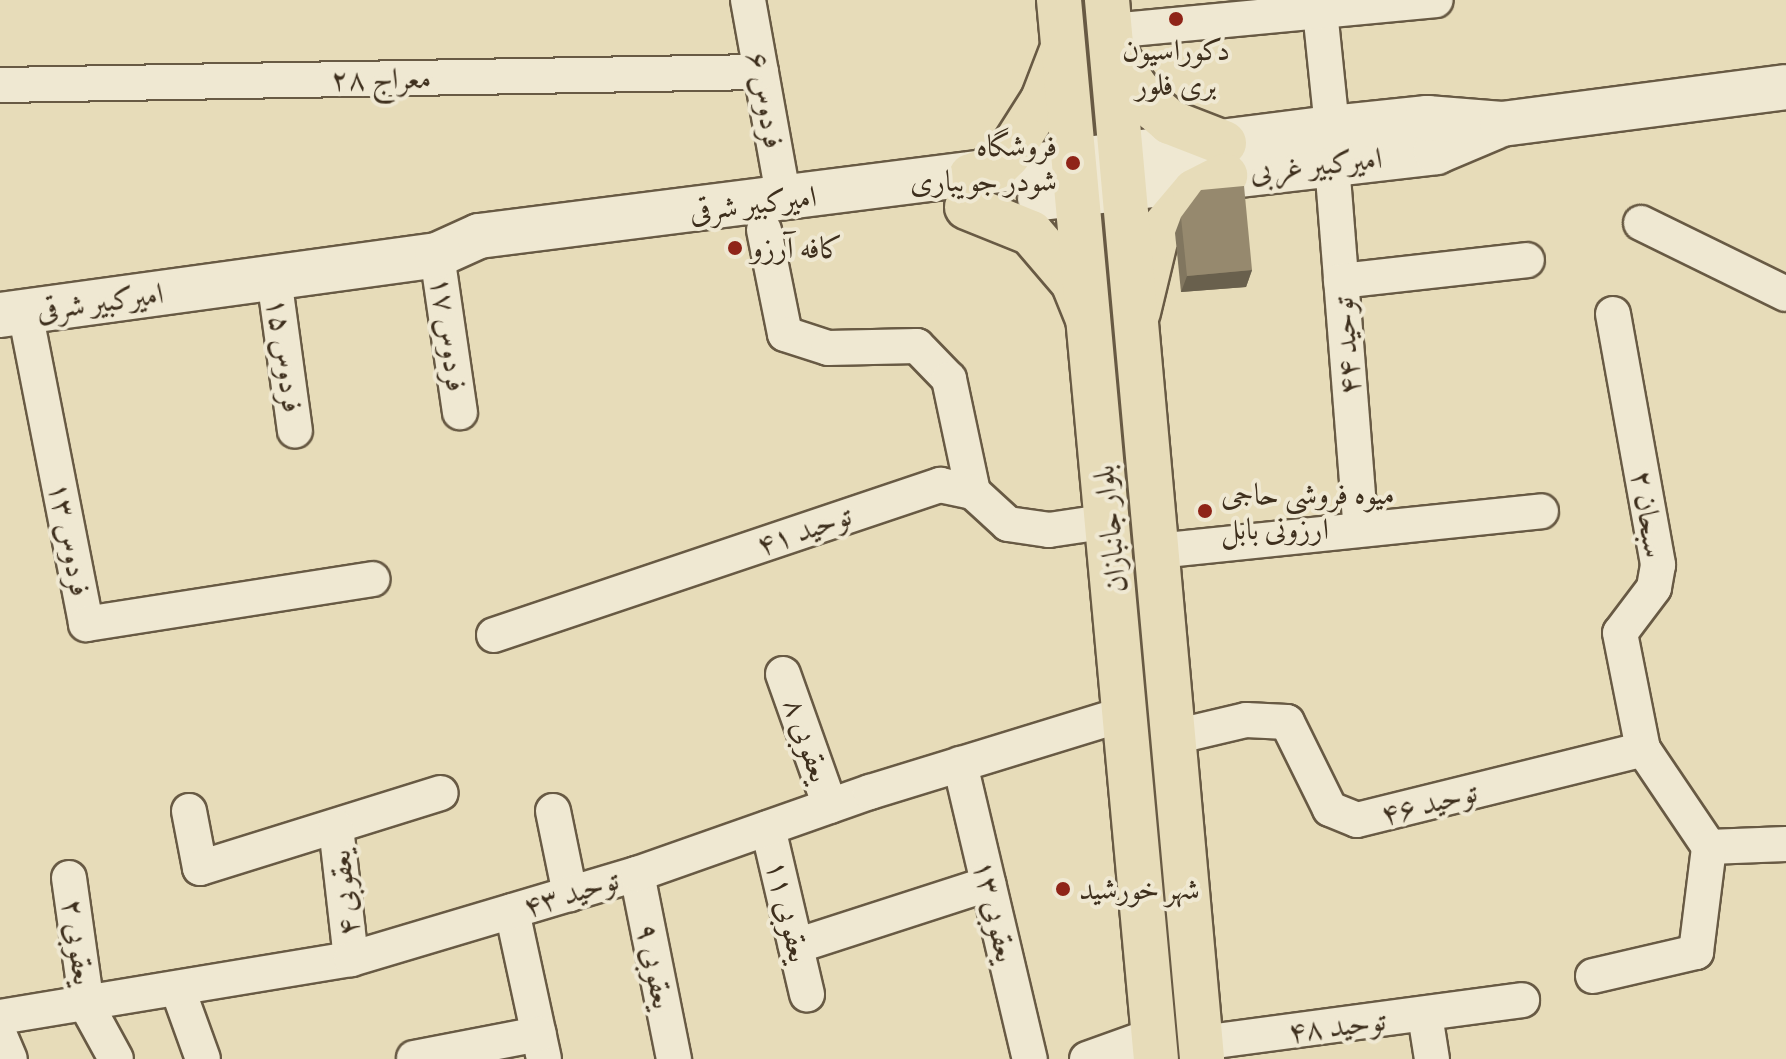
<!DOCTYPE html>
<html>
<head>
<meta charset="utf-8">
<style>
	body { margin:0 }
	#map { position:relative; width:1786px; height:1059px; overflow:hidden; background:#e7dcb9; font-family:"EB Garamond",Amiri,serif }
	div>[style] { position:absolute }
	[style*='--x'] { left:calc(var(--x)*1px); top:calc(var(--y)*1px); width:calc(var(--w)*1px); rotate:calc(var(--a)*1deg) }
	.roads { filter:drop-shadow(2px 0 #685a44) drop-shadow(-2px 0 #685a44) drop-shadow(0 2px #685a44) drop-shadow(0 -2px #685a44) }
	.minor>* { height:34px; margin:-17px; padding:0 17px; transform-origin:17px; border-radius:17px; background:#efe8d2 }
	.secondary>* { height:44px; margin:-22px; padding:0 22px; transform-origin:22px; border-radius:22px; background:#efe8d2 }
	.primary>* { height:44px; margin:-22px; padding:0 22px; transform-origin:22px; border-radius:22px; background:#e7dcb9 }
	.trunk>* { height:44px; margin:-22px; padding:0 22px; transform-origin:22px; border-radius:22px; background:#e7dcb9 }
	.wall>* { inset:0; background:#81765f }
	.shaded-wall>* { inset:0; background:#69604d }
	.building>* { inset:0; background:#96896e }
	.dots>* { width:22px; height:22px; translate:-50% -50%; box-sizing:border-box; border:4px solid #efe8d2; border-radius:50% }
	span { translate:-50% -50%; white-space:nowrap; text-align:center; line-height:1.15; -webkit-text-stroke:8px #efe8d2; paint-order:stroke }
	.poi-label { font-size:30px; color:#3e2f1d }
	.right { translate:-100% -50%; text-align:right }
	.left { translate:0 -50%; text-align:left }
	.street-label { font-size:30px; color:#3e2f1d }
</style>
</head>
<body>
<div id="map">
	<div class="roads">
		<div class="minor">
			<div style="--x:748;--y:0;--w:204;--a:79.8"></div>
			<div style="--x:1320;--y:11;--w:118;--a:84.1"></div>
			<div style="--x:1110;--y:31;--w:327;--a:-5.4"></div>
			<div style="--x:0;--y:85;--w:761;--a:-0.98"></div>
			<div style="--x:1332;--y:164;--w:366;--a:85.5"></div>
			<div style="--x:1641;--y:223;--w:161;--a:26.1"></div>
			<div style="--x:764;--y:230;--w:106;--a:78.6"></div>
			<div style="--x:785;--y:334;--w:45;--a:18"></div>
			<div style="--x:828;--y:348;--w:89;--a:-1.3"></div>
			<div style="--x:917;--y:346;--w:46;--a:45.9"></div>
			<div style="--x:949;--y:379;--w:116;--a:78"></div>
			<div style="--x:437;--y:255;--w:159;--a:81.7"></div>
			<div style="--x:274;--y:278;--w:154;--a:82.2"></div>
			<div style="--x:1341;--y:281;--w:187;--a:-6.4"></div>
			<div style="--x:25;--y:312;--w:318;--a:78.9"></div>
			<div style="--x:86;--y:624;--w:290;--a:-8.9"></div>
			<div style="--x:1613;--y:314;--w:255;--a:79.8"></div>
			<div style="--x:1658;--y:565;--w:23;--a:100"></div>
			<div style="--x:1654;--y:588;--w:56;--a:127.1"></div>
			<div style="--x:1620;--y:633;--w:118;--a:78.8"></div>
			<div style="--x:1643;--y:749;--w:118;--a:56"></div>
			<div style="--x:1709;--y:847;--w:77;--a:-2.2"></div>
			<div style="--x:1157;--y:551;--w:386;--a:-5.9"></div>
			<div style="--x:494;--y:635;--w:471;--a:-18.6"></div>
			<div style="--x:940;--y:485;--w:34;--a:12"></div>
			<div style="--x:973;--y:492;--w:47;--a:42.4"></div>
			<div style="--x:1008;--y:524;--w:41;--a:8.3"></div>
			<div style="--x:1049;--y:530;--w:61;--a:-8.5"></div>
			<div style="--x:783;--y:674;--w:140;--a:70.4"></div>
			<div style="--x:1174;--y:737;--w:74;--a:-13.3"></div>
			<div style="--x:1246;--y:720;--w:41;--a:2.8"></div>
			<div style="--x:1287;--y:722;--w:97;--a:63.7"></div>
			<div style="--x:1330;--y:809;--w:29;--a:22"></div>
			<div style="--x:1357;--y:820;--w:295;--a:-13.9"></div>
			<div style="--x:960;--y:764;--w:303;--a:76.7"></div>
			<div style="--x:189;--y:811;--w:58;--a:79.1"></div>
			<div style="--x:200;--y:868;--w:252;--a:-17.3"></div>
			<div style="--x:553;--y:811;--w:85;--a:78.4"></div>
			<div style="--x:336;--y:827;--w:133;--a:83.5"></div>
			<div style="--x:768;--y:828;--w:171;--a:76.8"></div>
			<div style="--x:637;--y:874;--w:189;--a:78.7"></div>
			<div style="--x:69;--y:878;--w:129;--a:82"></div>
			<div style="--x:87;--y:1006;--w:60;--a:61.3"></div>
			<div style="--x:512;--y:911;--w:151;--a:77.8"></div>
			<div style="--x:796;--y:946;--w:202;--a:-17.9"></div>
			<div style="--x:1593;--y:976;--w:106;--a:-13.1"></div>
			<div style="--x:1696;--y:952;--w:106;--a:-82.9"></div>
			<div style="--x:178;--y:990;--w:73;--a:70.1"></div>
			<div style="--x:1425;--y:1015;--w:45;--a:81"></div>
			<div style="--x:0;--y:1017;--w:356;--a:-9.4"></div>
			<div style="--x:351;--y:959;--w:298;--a:-16.6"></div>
			<div style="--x:637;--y:874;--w:247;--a:-19.4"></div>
			<div style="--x:870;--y:792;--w:269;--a:-17.1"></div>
			<div style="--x:0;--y:1036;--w:25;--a:67"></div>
			<div style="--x:1201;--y:1043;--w:324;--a:-7.6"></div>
			<div style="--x:414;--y:1058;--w:127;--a:-10.9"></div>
			<div style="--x:1087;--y:1059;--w:71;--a:-19.7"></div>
		</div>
		<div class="secondary">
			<div style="--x:1040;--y:198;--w:399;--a:-6.6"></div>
			<div style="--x:1436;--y:152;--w:64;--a:-23"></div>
			<div style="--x:0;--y:315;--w:441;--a:-7.8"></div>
			<div style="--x:437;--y:255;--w:46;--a:-24.3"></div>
			<div style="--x:479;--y:236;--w:860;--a:-7.22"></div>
			<div style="--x:1332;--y:128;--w:96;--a:-6"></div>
			<div style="--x:1427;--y:118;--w:75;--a:4.6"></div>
			<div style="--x:1502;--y:124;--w:286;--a:-7.4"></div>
		</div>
		<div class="primary">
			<div style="--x:1112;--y:47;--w:46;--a:60.1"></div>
			<div style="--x:1135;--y:87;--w:30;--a:48"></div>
			<div style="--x:1155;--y:109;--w:20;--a:41"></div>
			<div style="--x:1170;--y:122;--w:58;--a:21.3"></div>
			<div style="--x:971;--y:176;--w:27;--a:-20"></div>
			<div style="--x:996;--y:167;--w:17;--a:-45"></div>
			<div style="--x:1008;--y:155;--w:65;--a:-57.5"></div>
			<div style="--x:1043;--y:100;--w:56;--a:-69"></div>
			<div style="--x:967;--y:207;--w:69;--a:22.1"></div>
			<div style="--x:1031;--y:233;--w:65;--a:49.4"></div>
			<div style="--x:1073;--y:282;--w:40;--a:68"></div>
			<div style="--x:1138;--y:312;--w:77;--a:-76.5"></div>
			<div style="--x:1156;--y:237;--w:60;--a:-49.7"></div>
			<div style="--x:1195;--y:191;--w:34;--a:-27"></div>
		</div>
		<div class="trunk">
			<div style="--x:1059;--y:0;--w:1063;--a:84.77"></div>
			<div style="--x:1107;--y:0;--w:1063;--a:84.87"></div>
		</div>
	</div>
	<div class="wall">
		<div style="clip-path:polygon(1181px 217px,1252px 270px,1246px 287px,1181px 292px,1175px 233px)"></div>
	</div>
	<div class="shaded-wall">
		<div style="clip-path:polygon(1252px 270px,1246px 287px,1181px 292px,1187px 276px)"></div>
	</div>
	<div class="building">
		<div style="clip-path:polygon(1244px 186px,1252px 270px,1187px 276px,1181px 217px,1201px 190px)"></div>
	</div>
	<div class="dots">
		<div style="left:1176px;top:19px;background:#8f2418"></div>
		<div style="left:1073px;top:163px;background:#8f2418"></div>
		<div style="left:735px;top:248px;background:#8f2418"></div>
		<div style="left:1205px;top:511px;background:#8f2418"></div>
		<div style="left:1063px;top:889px;background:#8f2418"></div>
	</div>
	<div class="poi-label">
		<span style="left:1176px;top:67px">دکوراسیون<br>بری فلور</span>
		<span class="right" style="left:1057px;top:163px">فروشگاه<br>شودر جویباری</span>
		<span class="left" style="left:751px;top:248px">کافه آرزو</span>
		<span class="left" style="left:1221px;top:511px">میوه فروشی حاجی<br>ارزونی بابل</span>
		<span class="left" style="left:1079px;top:889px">شهر خورشید</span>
	</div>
	<div class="street-label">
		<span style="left:381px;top:79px;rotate:-1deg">معراج ۲۸</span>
		<span style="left:766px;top:100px;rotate:80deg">فردوس ۶</span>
		<span style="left:1316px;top:165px;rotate:-6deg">امیرکبیر غربی</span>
		<span style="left:753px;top:204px;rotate:-7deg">امیرکبیر شرقی</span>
		<span style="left:100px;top:302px;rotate:-8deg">امیرکبیر شرقی</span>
		<span style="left:449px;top:334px;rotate:82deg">فردوس ۱۷</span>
		<span style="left:1346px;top:346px;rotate:-94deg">توحید ۴۴</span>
		<span style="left:285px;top:355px;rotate:82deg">فردوس ۱۵</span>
		<span style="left:1648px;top:514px;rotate:81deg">سبحان ۲</span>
		<span style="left:1110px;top:529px;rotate:-96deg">بلوار جانبازان</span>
		<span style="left:804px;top:530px;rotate:-19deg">توحید ۴۱</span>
		<span style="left:70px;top:539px;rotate:79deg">فردوس ۱۳</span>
		<span style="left:807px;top:740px;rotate:71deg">یعقوبی ۸</span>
		<span style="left:1429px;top:803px;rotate:-14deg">توحید ۴۶</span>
		<span style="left:344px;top:893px;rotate:-96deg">یعقوبی ۴</span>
		<span style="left:571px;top:893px;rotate:-17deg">توحید ۴۳</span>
		<span style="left:788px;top:911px;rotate:77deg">یعقوبی ۱۱</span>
		<span style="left:995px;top:911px;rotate:77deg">یعقوبی ۱۳</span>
		<span style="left:78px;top:942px;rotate:82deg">یعقوبی ۲</span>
		<span style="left:655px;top:966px;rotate:79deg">یعقوبی ۹</span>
		<span style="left:1337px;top:1026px;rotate:-7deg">توحید ۴۸</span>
	</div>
</div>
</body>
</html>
